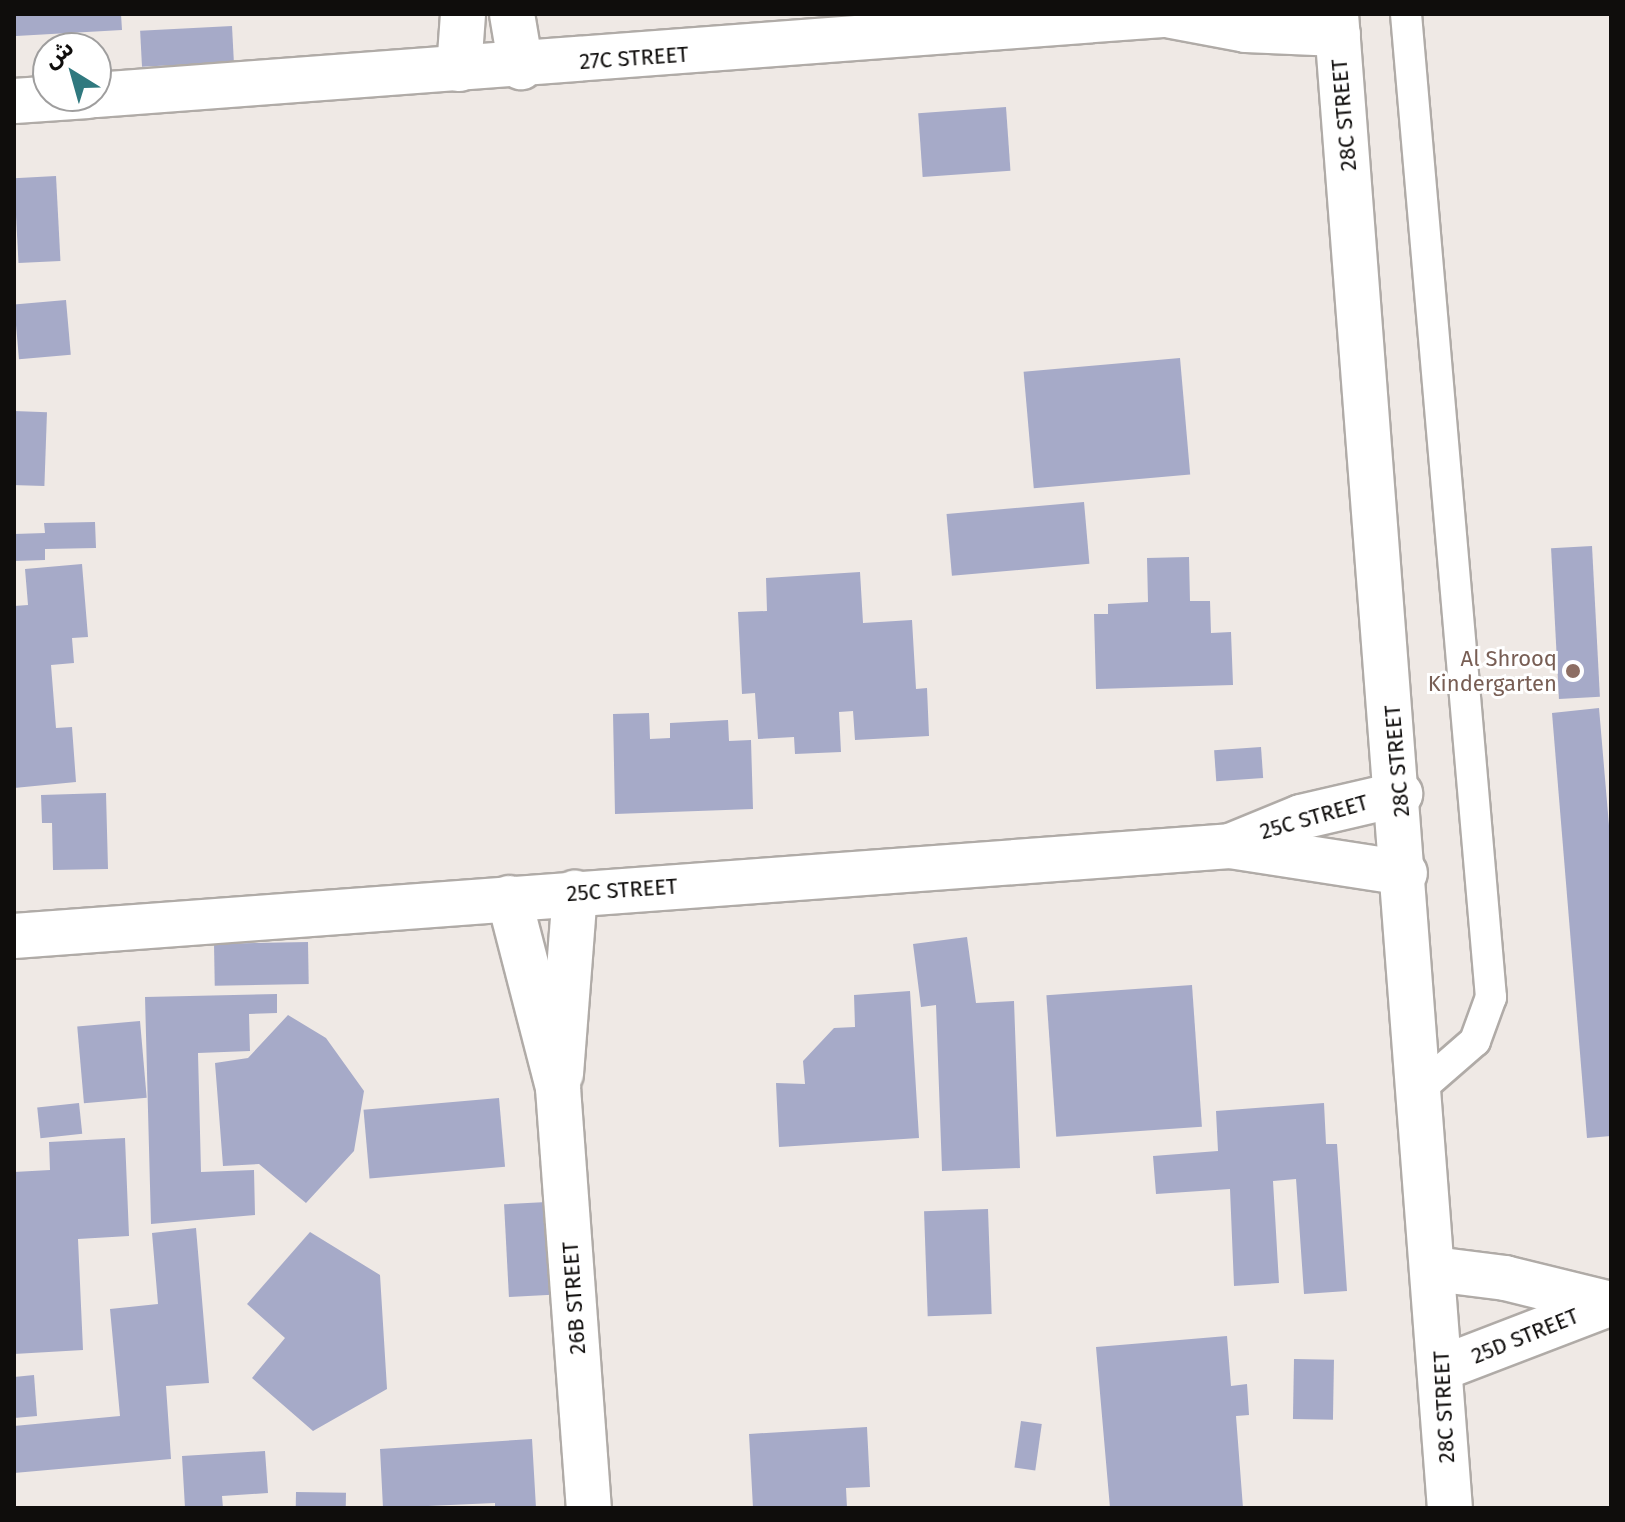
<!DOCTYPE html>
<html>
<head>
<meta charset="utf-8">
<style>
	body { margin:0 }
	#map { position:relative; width:1625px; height:1522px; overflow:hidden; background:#efe9e5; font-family:"Fira Sans","Noto Sans Arabic",sans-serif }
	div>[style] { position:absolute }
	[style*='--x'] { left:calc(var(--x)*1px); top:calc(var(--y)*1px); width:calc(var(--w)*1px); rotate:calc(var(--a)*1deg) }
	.building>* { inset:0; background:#a6aac8; transform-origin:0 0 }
	.roads { filter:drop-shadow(2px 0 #b0aba7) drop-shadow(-2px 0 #b0aba7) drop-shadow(0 2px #b0aba7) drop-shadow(0 -2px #b0aba7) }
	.service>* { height:30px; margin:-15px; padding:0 15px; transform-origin:15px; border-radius:15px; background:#fff }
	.minor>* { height:44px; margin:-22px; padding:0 22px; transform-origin:22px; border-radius:22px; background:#fff }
	.dots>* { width:22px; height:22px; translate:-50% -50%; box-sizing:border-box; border:4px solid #fff; border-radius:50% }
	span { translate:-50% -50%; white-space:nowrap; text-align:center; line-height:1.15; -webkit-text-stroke:6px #fff; paint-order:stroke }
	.street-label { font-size:22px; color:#0f0d0c }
	.education-label { font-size:22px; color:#785e54 }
	.right { translate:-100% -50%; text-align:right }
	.frame { position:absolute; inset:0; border:16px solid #0f0d0c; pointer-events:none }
	.north { position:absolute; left:32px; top:32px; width:80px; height:80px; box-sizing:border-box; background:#fff; border:2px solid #9f9e9e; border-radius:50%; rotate:323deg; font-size:22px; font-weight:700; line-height:32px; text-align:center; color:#0f0d0c }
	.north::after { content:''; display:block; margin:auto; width:28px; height:36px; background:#30797f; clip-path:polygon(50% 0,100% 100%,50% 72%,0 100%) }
</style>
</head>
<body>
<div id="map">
	<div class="building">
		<div style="clip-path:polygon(15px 14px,121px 14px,122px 30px,16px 36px)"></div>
		<div style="left:232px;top:26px;width:36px;height:92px;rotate:87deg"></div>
		<div style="left:1006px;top:107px;width:64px;height:88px;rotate:86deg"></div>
		<div style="left:56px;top:176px;width:85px;height:42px;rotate:87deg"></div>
		<div style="left:66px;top:300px;width:55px;height:52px;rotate:85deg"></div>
		<div style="left:1180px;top:358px;width:117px;height:157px;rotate:85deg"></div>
		<div style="left:14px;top:411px;width:33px;height:74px;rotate:2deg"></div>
		<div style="left:1084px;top:502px;width:62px;height:138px;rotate:85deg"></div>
		<div style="clip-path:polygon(95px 522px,96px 548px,45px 549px,45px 560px,14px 561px,14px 534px,45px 533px,44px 523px)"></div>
		<div style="left:1592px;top:546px;width:151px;height:41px;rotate:87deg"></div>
		<div style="clip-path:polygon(1189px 557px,1190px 601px,1210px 601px,1211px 633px,1231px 632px,1233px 685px,1096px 689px,1094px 614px,1108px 614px,1108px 604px,1148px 602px,1147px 558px)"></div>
		<div style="clip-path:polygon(82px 564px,88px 637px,72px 638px,74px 663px,51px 665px,56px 728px,72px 727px,76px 782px,14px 788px,14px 606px,28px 605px,25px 569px)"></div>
		<div style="clip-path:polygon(860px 572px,863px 623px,912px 620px,916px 689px,927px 688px,929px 736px,855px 740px,853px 711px,839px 712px,841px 752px,795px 754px,794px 737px,758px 739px,755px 693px,742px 694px,738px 612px,767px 611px,766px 578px)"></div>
		<div style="clip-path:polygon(1599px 708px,1611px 849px,1611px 1136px,1587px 1138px,1552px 713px)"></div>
		<div style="clip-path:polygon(649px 713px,650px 739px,670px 738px,670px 723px,728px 720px,729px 741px,751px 740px,753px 809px,615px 814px,613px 714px)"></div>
		<div style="left:1261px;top:747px;width:31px;height:47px;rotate:86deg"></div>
		<div style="clip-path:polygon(106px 793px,108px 869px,53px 870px,52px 823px,42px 823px,41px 795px)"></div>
		<div style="clip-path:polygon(967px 937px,976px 1003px,1014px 1001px,1020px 1168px,942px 1171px,936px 1005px,921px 1007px,913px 944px)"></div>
		<div style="left:308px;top:942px;width:42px;height:94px;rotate:89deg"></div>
		<div style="left:1192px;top:985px;width:142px;height:146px;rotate:86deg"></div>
		<div style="clip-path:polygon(910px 991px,919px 1138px,779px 1147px,776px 1083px,805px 1084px,803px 1061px,834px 1028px,855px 1027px,854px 995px)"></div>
		<div style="clip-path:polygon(277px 994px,277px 1013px,249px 1014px,250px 1051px,198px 1053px,201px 1172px,254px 1170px,255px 1215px,151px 1224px,145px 997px)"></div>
		<div style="clip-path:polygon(288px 1015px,326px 1038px,364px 1091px,354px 1151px,306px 1203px,259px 1164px,223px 1166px,215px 1063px,248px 1058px)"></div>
		<div style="left:140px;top:1021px;width:77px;height:63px;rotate:85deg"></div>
		<div style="left:499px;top:1098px;width:69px;height:136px;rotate:85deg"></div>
		<div style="left:79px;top:1103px;width:31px;height:42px;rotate:84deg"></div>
		<div style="clip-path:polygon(1324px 1103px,1326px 1144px,1337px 1144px,1347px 1291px,1304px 1294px,1296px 1179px,1273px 1181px,1279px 1283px,1234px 1286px,1230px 1189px,1156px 1194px,1153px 1156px,1218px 1151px,1216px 1111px)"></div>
		<div style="clip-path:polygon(125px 1138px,129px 1236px,78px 1239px,83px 1350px,14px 1354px,14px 1172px,50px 1170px,49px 1142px)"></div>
		<div style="left:547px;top:1202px;width:93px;height:43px;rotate:87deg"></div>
		<div style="left:988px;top:1209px;width:105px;height:64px;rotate:88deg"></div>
		<div style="clip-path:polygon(196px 1228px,209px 1383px,166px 1386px,171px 1459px,14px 1473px,14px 1426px,120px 1416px,110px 1309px,158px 1304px,152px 1233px)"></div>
		<div style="clip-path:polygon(310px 1232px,380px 1275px,387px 1389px,313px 1431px,252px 1378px,285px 1338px,247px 1304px)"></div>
		<div style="clip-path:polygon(1227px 1336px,1231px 1386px,1247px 1384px,1249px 1415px,1236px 1416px,1243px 1508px,1110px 1508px,1096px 1347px)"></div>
		<div style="left:1294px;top:1359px;width:40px;height:60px;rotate:1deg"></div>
		<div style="clip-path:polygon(34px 1375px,37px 1416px,14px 1418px,14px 1377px)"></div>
		<div style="left:1021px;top:1421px;width:21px;height:47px;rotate:8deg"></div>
		<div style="clip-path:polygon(867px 1427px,870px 1487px,846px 1488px,847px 1508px,753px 1508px,749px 1434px)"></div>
		<div style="clip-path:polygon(532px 1439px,536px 1508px,495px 1508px,495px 1503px,383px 1508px,380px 1449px)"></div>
		<div style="clip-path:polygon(265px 1451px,268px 1493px,222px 1496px,223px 1508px,185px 1508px,182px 1456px)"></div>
		<div style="left:296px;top:1492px;width:50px;height:16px;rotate:1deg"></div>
	</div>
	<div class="roads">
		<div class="service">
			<div style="--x:1406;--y:14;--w:987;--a:85.06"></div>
			<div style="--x:1491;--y:997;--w:47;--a:110"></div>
			<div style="--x:1475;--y:1041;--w:72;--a:139"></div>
		</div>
		<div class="minor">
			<div style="--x:512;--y:14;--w:54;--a:80.4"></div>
			<div style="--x:1336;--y:14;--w:1498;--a:85.64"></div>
			<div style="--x:1171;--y:16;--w:76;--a:10.6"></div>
			<div style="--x:1246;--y:30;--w:92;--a:2.5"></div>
			<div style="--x:459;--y:69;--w:55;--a:-85.8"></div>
			<div style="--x:96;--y:95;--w:1083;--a:-4.29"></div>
			<div style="--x:14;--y:101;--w:74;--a:-3.9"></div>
			<div style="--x:1230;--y:846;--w:77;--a:-22.2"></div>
			<div style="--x:1301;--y:817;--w:102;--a:-13.1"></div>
			<div style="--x:509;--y:898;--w:196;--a:75.5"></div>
			<div style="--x:558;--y:1088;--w:421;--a:85.8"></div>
			<div style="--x:14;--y:936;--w:1219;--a:-4.23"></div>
			<div style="--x:1230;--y:846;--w:177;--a:8.8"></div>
			<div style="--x:561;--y:1074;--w:182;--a:-85.6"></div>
			<div style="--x:1434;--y:1269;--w:72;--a:7.2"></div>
			<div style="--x:1505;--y:1278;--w:105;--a:13.8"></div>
			<div style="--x:1442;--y:1368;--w:181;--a:-21"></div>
		</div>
	</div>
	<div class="dots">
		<div style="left:1573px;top:671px;background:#8d6e63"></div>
	</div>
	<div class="street-label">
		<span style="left:634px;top:58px;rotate:-4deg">27C STREET</span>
		<span style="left:1344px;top:115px;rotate:-95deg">28C STREET</span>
		<span style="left:1397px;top:761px;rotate:-95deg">28C STREET</span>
		<span style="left:1314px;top:817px;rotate:-16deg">25C STREET</span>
		<span style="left:622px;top:890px;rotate:-4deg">25C STREET</span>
		<span style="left:574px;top:1298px;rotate:-94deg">26B STREET</span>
		<span style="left:1525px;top:1336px;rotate:-22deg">25D STREET</span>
		<span style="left:1444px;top:1407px;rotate:-93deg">28C STREET</span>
	</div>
	<div class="education-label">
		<span class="right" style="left:1557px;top:671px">Al Shrooq<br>Kindergarten</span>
	</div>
	<div class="frame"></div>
	<div class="north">ش</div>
</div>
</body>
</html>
